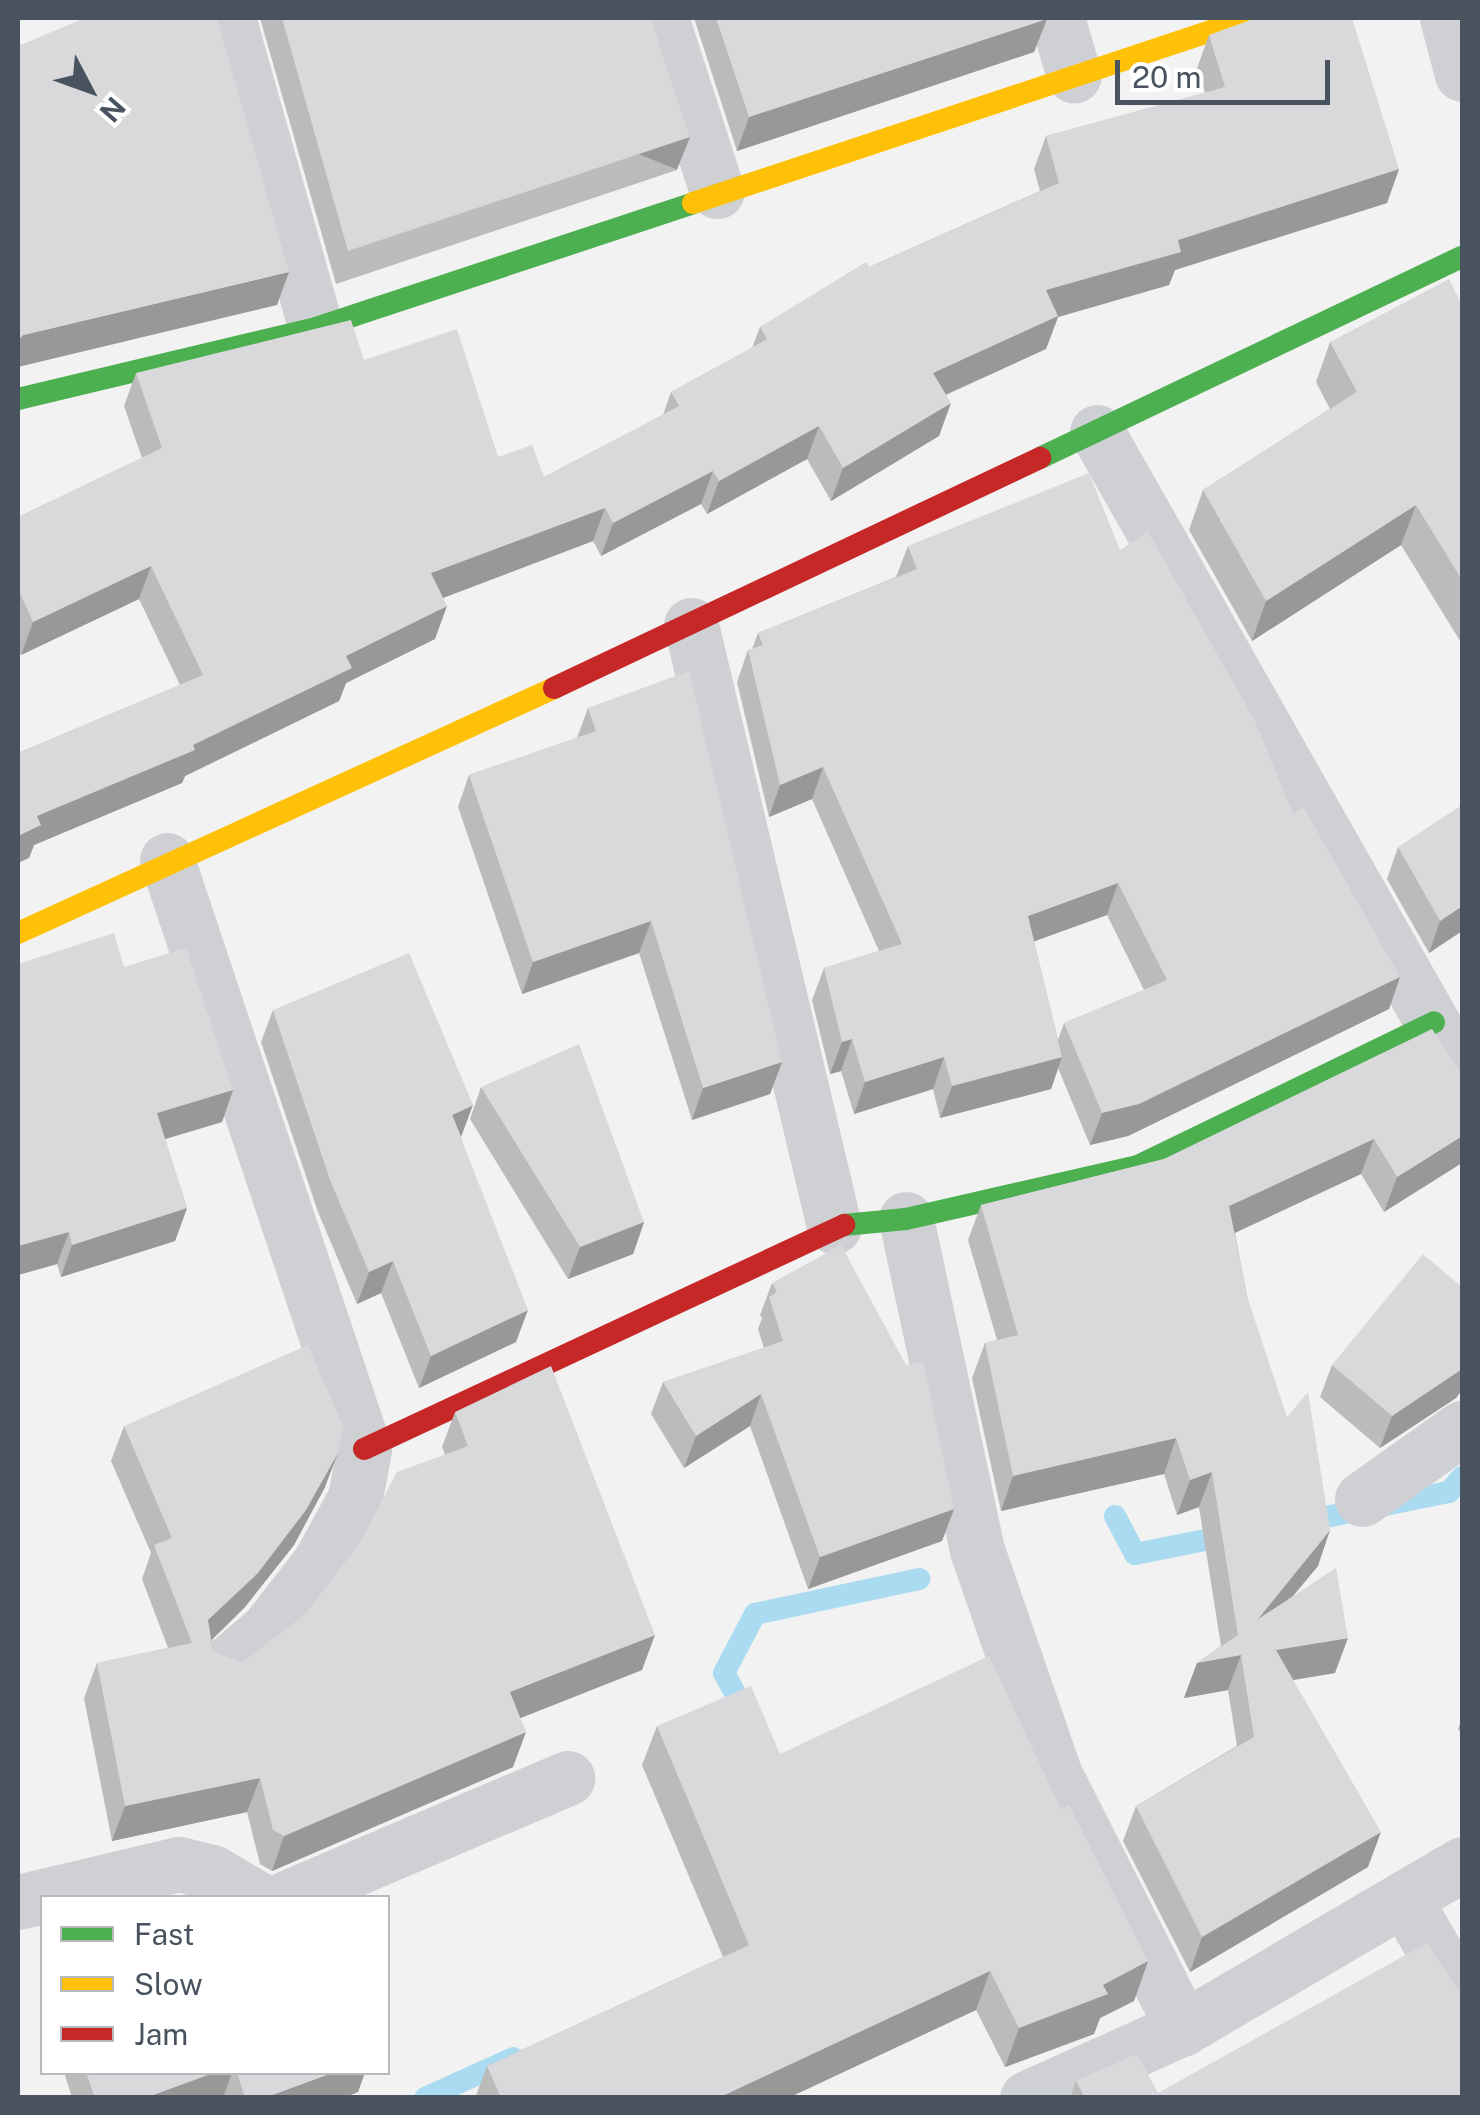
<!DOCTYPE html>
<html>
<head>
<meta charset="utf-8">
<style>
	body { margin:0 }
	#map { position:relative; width:1480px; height:2115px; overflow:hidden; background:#f3f2f2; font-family:"Public Sans",sans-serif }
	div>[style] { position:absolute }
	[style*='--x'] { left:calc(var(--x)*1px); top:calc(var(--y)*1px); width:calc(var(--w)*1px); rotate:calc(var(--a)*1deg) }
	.stream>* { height:22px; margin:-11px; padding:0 11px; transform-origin:11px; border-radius:11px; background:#abdbf0 }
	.street>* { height:55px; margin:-27.5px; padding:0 27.5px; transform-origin:27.5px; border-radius:27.5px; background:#ced0d3 }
	.fast>* { height:22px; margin:-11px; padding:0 11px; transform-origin:11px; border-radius:11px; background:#4caf50 }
	.slow>* { height:22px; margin:-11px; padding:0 11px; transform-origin:11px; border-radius:11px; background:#ffc107 }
	.jam>* { height:22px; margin:-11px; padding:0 11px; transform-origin:11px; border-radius:11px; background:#c62828 }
	.wall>* { inset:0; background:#bbbbbc }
	.shaded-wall>* { inset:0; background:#989899; transform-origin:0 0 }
	.building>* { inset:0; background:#d9d9db }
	span { translate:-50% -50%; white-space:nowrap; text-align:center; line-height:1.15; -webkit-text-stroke:9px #fff; paint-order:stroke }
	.frame { position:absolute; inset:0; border:20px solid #48535f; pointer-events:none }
	.legend { position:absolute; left:40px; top:1895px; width:350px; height:180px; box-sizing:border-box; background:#fff; border:2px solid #b6babf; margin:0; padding:12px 18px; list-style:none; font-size:30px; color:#48535f }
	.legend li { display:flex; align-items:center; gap:20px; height:50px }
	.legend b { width:50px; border:2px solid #b6babf }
	.north { position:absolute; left:40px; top:40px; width:100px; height:100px; -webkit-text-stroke:8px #fff; paint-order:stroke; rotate:131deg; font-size:28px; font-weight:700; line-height:40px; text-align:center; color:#48535f }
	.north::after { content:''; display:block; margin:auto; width:35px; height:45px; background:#48535f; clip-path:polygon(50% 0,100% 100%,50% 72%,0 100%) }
	.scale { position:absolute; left:1115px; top:60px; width:215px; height:45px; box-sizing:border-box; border:5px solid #48535f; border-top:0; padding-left:12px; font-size:30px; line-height:35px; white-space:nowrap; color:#48535f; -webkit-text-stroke:8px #fff; paint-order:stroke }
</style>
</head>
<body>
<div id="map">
	<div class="stream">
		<div style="--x:1115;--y:1516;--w:43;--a:62.2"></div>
		<div style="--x:1135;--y:1554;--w:97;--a:-11.3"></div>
		<div style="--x:1301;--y:1522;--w:151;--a:-11.5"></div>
		<div style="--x:1449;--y:1492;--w:20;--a:-49"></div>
		<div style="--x:749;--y:1719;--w:52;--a:-118.5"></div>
		<div style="--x:724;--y:1673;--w:67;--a:-62.3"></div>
		<div style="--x:755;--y:1614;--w:168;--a:-12"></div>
		<div style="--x:425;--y:2098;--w:97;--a:-24.4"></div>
	</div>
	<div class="street">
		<div style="--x:228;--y:18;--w:322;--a:74.2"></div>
		<div style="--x:661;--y:18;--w:182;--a:72.1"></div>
		<div style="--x:1057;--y:18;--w:60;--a:73.7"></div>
		<div style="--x:1447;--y:18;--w:58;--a:75"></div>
		<div style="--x:1097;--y:432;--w:739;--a:60.42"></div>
		<div style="--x:691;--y:625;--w:618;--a:76.62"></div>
		<div style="--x:167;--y:860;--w:621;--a:71.51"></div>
		<div style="--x:364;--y:1449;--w:50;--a:100.4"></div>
		<div style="--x:355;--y:1498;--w:73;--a:118.7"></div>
		<div style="--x:320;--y:1562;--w:85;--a:127.8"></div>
		<div style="--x:268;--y:1629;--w:57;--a:139.3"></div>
		<div style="--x:906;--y:1219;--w:339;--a:77.9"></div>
		<div style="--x:977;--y:1550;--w:238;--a:70.9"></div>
		<div style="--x:1055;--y:1775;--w:284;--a:63.2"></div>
		<div style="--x:1362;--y:1499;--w:123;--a:-35.4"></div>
		<div style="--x:286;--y:1898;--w:306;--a:-23.1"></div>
		<div style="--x:1404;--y:1898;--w:116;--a:60.1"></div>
		<div style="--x:18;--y:1902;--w:165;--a:-13.3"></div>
		<div style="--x:179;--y:1864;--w:34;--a:14"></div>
		<div style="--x:212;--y:1872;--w:51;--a:30.6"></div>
		<div style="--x:1027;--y:2098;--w:171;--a:-24.2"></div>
		<div style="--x:1183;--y:2028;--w:324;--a:-30.4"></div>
	</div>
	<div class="fast">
		<div style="--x:18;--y:399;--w:306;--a:-13.4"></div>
		<div style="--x:316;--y:328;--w:397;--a:-18.3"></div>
		<div style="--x:1040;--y:458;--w:467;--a:-25.5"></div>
		<div style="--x:844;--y:1225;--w:62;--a:-5.5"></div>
		<div style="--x:906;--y:1219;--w:238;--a:-12.9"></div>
		<div style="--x:1138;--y:1166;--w:329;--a:-25.9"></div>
	</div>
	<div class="slow">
		<div style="--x:693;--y:203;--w:587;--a:-18.37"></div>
		<div style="--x:18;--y:933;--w:589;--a:-24.56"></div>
	</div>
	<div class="jam">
		<div style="--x:554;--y:688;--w:538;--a:-25.33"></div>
		<div style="--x:364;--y:1449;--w:530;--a:-25.02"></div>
	</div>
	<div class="wall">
		<div style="clip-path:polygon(260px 18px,651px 18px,690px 137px,677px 170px,336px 284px)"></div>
		<div style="clip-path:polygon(694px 18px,1046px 18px,1047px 19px,1034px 52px,737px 151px)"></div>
		<div style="clip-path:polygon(1209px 35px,1399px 169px,1387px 203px,1175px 270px,1169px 285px,1058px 317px,1046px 349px,946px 395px,939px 436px,831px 501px,807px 459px,707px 514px,701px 504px,601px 556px,593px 541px,443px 598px,435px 639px,346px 683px,339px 701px,185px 776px,182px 783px,34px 845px,29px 858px,18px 753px,180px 685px,139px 599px,21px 655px,18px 648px,18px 517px,142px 458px,124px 406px,136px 373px,364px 360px,498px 457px,544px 477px,663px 415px,671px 392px,752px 348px,760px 327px,869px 267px,1040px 191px,1034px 169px,1046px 136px,1205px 93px,1197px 68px)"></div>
		<div style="clip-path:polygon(1462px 305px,1462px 644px,1401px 545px,1252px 641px,1189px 530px,1203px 490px,1330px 409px,1316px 382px,1330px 342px)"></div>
		<div style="clip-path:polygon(evenodd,908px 546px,1120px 550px,1400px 977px,1389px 1009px,1128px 1136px,1090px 1145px,1058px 1068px,1051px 1089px,940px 1118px,933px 1089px,854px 1114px,841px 1071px,830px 1074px,812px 1000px,824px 968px,879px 951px,812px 799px,769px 817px,737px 682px,748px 650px,752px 649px,758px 633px,896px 577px,908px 546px,1107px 915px,1144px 990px,1064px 1023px,1058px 1040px,1034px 941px,1107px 915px)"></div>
		<div style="clip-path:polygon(588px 708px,782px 1062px,770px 1094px,692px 1120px,639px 953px,522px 994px,458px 807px,469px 775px,577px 738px)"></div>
		<div style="clip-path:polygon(1398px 847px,1462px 931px,1429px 953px,1387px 879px)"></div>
		<div style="clip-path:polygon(18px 964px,124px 967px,233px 1090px,222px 1122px,165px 1139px,187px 1208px,175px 1241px,61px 1277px,57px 1264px,18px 1275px)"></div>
		<div style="clip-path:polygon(273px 1010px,461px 1137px,516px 1342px,419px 1388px,381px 1293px,357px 1304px,318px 1212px,261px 1042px)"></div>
		<div style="clip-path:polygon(1462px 1075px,1384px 1212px,1361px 1174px,1235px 1233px,1247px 1296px,1318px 1566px,1292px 1596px,1335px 1673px,1293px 1680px,1368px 1867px,1190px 1972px,1123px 1841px,1136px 1806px,1237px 1746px,1228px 1690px,1184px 1698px,1197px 1663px,1221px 1646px,1199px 1507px,1177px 1515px,1164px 1474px,1001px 1511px,972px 1378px,985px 1343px,997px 1340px,968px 1240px,981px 1205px,1164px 1159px)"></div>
		<div style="clip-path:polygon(481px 1087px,644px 1222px,633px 1254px,568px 1279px,470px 1119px)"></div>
		<div style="clip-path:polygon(772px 1283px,954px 1509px,942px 1541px,808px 1589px,750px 1426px,684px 1468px,651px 1414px,663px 1382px,764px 1348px,758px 1329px,762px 1318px,760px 1315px)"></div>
		<div style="clip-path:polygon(1462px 1287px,1462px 1390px,1456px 1398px,1380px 1448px,1320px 1397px,1332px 1365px)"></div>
		<div style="clip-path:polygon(455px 1412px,642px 1670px,520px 1718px,513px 1767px,272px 1871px,260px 1864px,247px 1812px,112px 1841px,84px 1698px,97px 1663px,168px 1648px,142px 1579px,151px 1553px,111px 1461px,124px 1426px,325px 1487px,294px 1545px,245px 1607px,212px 1640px,213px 1651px,242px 1662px,305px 1614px,445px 1454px,442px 1447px)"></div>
		<div style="clip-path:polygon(1462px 1718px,1462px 1735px,1458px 1729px)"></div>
		<div style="clip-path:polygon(657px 1726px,780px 1754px,1061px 1809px,1148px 1961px,1134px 2001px,1100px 2018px,1094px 2034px,1005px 2067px,976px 2010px,788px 2098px,475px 2098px,487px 2066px,723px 1957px,642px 1765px)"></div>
		<div style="clip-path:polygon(1458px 1990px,1462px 2098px,1070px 2098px,1076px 2081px,1158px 2093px)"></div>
		<div style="clip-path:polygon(64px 2072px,365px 2072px,358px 2092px,343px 2098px,72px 2098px)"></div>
	</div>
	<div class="shaded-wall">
		<div style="clip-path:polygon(1047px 19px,1034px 52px,737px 151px,749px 117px)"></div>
		<div style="left:690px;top:137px;width:35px;height:360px;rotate:112deg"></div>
		<div style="clip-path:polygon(1399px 169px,1387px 203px,1175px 270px,1169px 285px,1058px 317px,1046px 349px,920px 406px,933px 373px,1046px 290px,1178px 240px)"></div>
		<div style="clip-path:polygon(289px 272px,277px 305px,18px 367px,18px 340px,23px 335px)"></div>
		<div style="clip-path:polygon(951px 403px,939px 436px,831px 501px,843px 468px)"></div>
		<div style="clip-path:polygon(819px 426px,807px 459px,707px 514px,719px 481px)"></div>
		<div style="clip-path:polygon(713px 471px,701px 504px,601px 556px,613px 523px)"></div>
		<div style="clip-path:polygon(1416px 505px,1401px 545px,1252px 641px,1266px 601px)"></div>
		<div style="clip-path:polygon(605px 508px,593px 541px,419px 607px,431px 573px)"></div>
		<div style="clip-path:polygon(151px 566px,139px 599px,21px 655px,33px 622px)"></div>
		<div style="clip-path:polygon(447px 606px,435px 639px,346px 683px,339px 701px,185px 776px,182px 783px,34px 845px,29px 858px,18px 863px,18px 836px,37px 816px,193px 745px,346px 656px)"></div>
		<div style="clip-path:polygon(823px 767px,812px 799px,769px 817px,780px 785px)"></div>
		<div style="clip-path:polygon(1118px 883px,1107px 915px,1016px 948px,1028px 916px)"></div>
		<div style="clip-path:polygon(1462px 906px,1462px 931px,1429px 953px,1440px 921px)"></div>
		<div style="clip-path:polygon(651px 921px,639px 953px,522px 994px,533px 962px)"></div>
		<div style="clip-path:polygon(1400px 977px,1389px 1009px,1128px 1136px,1090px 1145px,1102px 1113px)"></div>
		<div style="clip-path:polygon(852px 1039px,841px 1071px,830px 1074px,842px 1042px)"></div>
		<div style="clip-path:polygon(944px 1057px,933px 1089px,854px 1114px,865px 1082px)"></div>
		<div style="clip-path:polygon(1062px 1057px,1051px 1089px,940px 1118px,952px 1086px)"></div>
		<div style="clip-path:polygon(782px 1062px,770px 1094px,692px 1120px,703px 1088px)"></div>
		<div style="clip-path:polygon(233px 1090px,222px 1122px,145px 1145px,157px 1113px)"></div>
		<div style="clip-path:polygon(473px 1105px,461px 1137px,452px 1115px)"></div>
		<div style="clip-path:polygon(1462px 1136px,1462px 1163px,1384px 1212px,1397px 1177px)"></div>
		<div style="clip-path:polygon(1374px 1139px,1361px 1174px,1217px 1241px,1229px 1206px)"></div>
		<div style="clip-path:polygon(187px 1208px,175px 1241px,61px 1277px,72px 1245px)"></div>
		<div style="clip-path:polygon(644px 1222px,633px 1254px,568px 1279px,580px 1247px)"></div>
		<div style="clip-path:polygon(69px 1232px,57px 1264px,18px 1275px,18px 1246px)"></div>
		<div style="clip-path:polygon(393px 1261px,381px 1293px,357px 1304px,369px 1272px)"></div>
		<div style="clip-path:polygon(528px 1310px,516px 1342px,419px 1388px,431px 1356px)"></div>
		<div style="clip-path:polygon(1462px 1369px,1462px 1390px,1456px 1398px,1380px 1448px,1392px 1416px)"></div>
		<div style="clip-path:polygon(761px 1394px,750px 1426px,684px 1468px,696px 1436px)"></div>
		<div style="clip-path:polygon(1176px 1438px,1164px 1474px,1001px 1511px,1013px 1476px)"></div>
		<div style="clip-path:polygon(338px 1453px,325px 1487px,294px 1545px,245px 1607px,196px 1655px,208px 1620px)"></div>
		<div style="clip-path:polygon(1212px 1472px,1199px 1507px,1177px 1515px,1190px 1480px)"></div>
		<div style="clip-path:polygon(954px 1509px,942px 1541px,808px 1589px,820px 1557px)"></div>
		<div style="clip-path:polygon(1330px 1530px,1318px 1566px,1245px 1654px,1258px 1619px)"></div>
		<div style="clip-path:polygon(655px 1635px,642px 1670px,498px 1727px,510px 1692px)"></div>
		<div style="clip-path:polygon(1348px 1638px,1335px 1673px,1263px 1685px,1276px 1650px)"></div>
		<div style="clip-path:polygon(1241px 1655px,1228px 1690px,1184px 1698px,1197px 1663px)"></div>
		<div style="clip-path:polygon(526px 1732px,513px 1767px,272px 1871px,284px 1836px)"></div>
		<div style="clip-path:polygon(260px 1778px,247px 1812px,112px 1841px,125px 1806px)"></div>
		<div style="clip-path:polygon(1381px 1832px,1368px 1867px,1190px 1972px,1202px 1937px)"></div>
		<div style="clip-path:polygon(1148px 1961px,1134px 2001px,1100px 2018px,1094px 2034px,1005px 2067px,1019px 2028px)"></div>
		<div style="clip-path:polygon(990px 1971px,976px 2010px,788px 2098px,718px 2098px)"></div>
		<div style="clip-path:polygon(216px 2072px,232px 2072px,223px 2098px,145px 2098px)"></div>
		<div style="clip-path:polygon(335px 2072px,365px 2072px,358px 2092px,343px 2098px,264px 2098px)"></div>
	</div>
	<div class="building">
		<div style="clip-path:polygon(85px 18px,217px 18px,289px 272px,23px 335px,18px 340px,18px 46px)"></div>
		<div style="clip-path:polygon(282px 18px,651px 18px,690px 137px,348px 251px)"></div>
		<div style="clip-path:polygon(716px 18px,1046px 18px,1047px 19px,749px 117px)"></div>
		<div style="clip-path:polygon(1256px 18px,1352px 18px,1399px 169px,1178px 240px,1181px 252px,1046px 290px,1058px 316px,933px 373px,951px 403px,843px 468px,819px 426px,719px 481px,713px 471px,613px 523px,605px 508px,431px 573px,447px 606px,346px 656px,352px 668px,193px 745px,195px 750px,37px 816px,41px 825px,18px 836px,18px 753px,203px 675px,151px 566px,33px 622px,18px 589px,18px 517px,162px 448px,136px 373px,351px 320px,364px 360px,457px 329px,498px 457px,532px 445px,544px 477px,679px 406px,671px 392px,767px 339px,760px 327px,866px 262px,869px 267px,1059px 183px,1046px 136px,1225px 87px,1209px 35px)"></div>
		<div style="clip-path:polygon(1449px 279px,1462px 305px,1462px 580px,1416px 505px,1266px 601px,1203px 490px,1357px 392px,1330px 342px)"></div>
		<div style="clip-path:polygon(1089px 473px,1120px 550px,1148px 532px,1254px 719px,1293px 814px,1304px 808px,1400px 977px,1139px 1104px,1102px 1113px,1064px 1023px,1167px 980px,1118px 883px,1028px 916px,1062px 1057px,952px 1086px,944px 1057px,865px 1082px,852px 1039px,842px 1042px,824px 968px,902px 944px,823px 767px,780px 785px,748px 650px,763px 645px,758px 633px,917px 569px,908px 546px)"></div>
		<div style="clip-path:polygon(689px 671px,782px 1062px,703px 1088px,651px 921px,533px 962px,469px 775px,596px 731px,588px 708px)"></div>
		<div style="clip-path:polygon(1462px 805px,1462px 906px,1440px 921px,1398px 847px)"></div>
		<div style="clip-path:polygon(114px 933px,124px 967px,186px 948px,233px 1090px,157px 1113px,187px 1208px,72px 1245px,69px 1232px,18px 1246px,18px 1071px,20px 1070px,18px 1063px,18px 964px)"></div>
		<div style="clip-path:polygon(409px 953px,473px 1105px,452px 1115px,528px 1310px,431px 1356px,393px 1261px,369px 1272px,330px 1180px,273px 1010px)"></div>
		<div style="clip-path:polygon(1432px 1029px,1462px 1075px,1462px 1136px,1397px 1177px,1374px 1139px,1229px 1206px,1247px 1296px,1287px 1417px,1308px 1392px,1330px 1530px,1258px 1619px,1336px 1568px,1348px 1638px,1276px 1650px,1381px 1832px,1202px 1937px,1136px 1806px,1254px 1737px,1241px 1655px,1197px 1663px,1238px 1635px,1212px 1472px,1190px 1480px,1176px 1438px,1013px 1476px,985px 1343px,1018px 1335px,981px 1205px,1164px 1159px)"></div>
		<div style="clip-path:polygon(579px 1044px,644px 1222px,580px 1247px,481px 1087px)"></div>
		<div style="clip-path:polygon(841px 1245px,906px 1365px,923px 1361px,954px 1509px,820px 1557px,761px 1394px,696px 1436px,663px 1382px,783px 1341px,769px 1297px,777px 1292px,772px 1283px)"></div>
		<div style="clip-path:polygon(1423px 1254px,1462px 1287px,1462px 1369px,1392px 1416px,1332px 1365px)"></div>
		<div style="clip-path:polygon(308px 1345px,343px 1426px,338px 1453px,306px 1510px,258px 1573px,208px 1620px,213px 1651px,242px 1662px,305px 1614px,360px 1543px,397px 1472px,468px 1446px,455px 1412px,551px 1366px,655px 1635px,510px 1692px,526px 1732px,284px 1836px,273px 1830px,260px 1778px,125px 1806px,97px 1663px,192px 1643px,154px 1545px,172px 1538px,124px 1426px)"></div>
		<div style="clip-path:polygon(989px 1656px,1061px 1809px,1069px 1805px,1148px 1961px,1103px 1985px,1108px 1994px,1019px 2028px,990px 1971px,718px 2098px,501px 2098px,487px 2066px,749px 1945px,657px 1726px,751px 1686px,780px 1754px)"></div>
		<div style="clip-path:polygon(1427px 1943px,1458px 1990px,1462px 1991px,1462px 2098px,1085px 2098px,1076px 2081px,1137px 2054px,1158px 2093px)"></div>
		<div style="clip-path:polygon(86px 2072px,216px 2072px,145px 2098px,95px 2098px)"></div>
		<div style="clip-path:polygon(237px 2072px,335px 2072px,264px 2098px,245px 2098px)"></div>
	</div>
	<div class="frame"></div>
	<ul class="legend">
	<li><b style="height:12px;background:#4caf50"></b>Fast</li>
	<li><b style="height:12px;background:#ffc107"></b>Slow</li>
	<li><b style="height:12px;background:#c62828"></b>Jam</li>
	</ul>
	<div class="north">N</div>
	<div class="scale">20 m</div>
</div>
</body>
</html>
